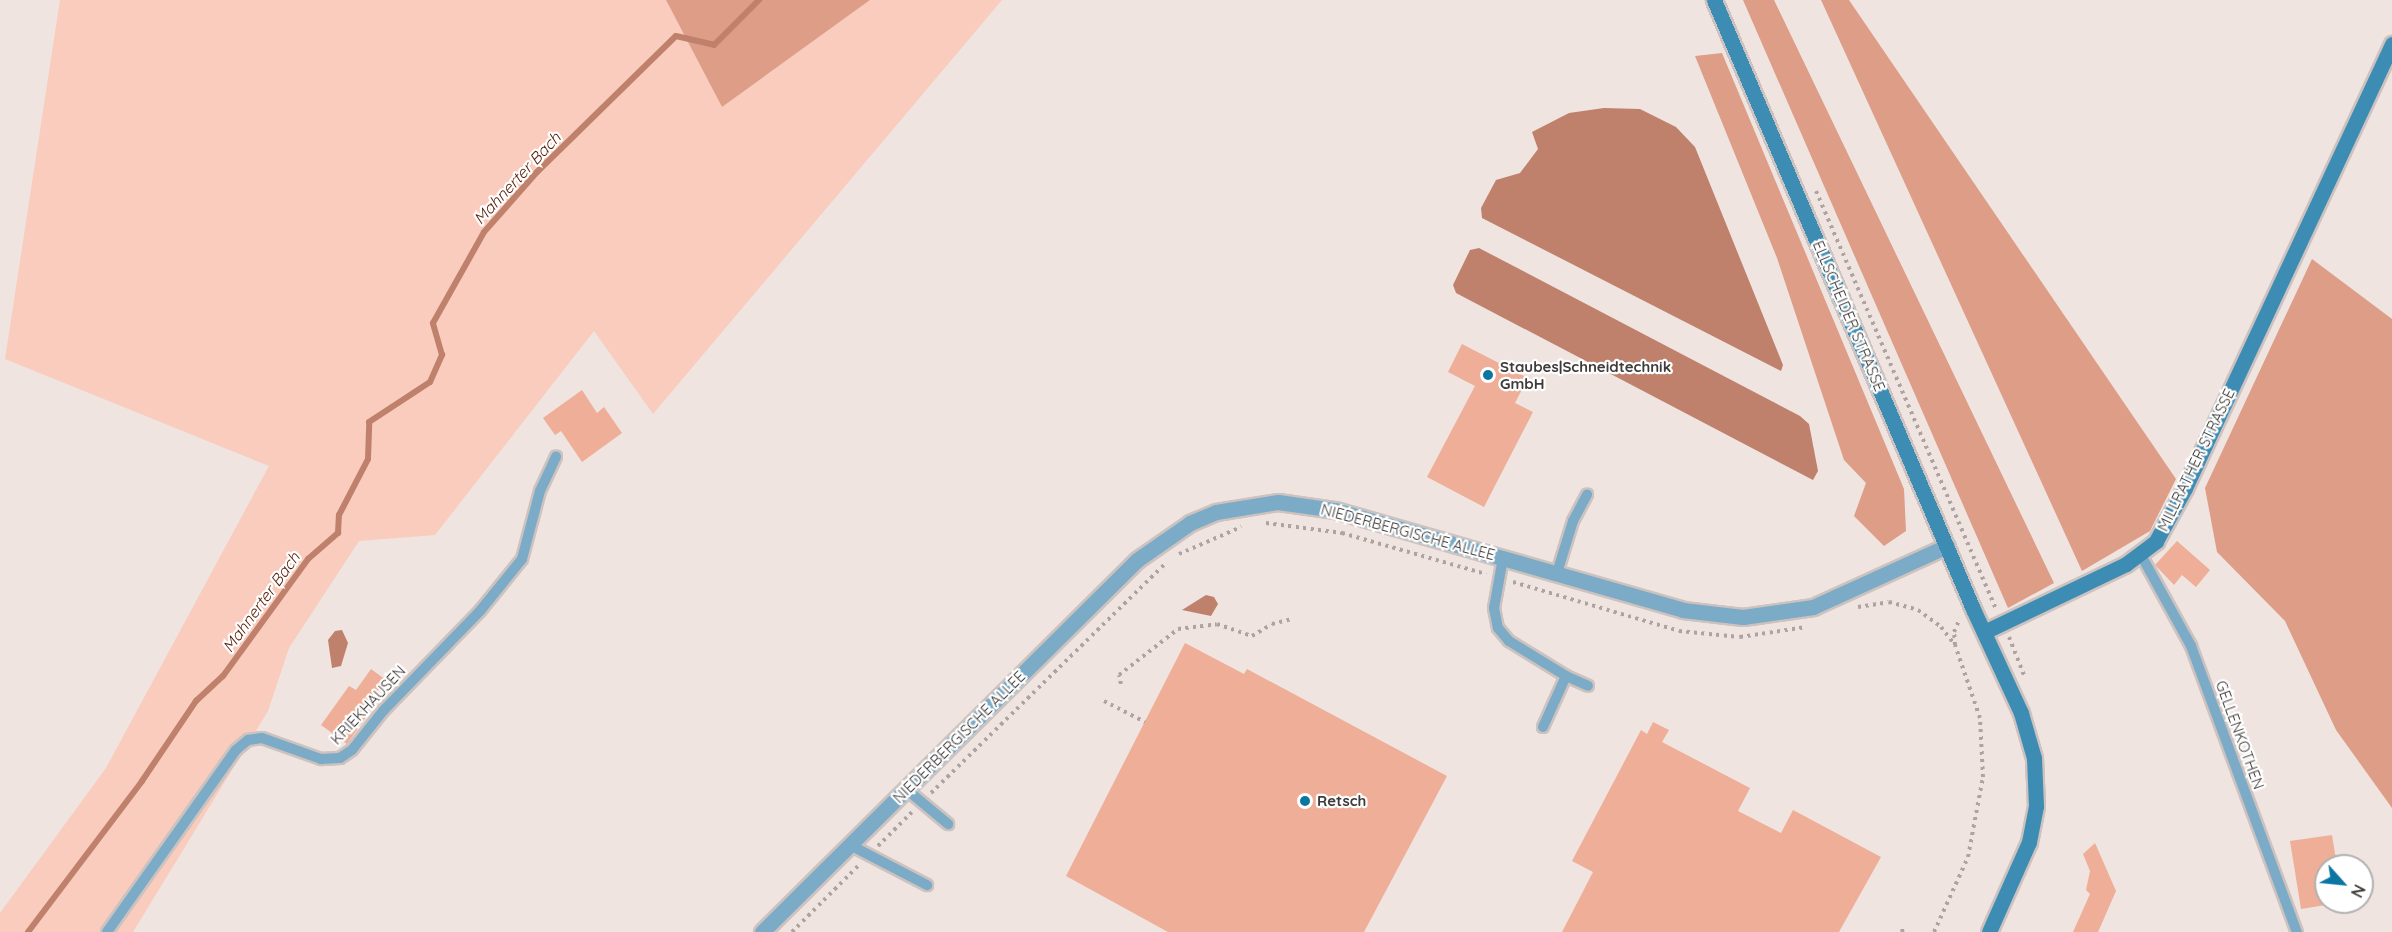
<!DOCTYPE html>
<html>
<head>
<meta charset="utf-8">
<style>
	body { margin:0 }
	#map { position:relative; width:2392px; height:932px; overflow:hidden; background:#efe4e0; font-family:Quicksand,sans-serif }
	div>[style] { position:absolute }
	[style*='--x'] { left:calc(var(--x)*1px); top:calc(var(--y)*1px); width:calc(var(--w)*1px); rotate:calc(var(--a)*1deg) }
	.green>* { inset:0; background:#f9ccbd }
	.forest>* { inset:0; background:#dd9d87 }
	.water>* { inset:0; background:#bf816c }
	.stream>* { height:6px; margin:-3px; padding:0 3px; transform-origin:3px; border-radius:3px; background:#bf816c }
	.building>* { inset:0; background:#efae97 }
	.path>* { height:4px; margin-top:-2px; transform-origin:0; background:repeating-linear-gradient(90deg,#ada4a1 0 3px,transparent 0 7.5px) }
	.roads { filter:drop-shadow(2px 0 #ccc2bf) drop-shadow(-2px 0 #ccc2bf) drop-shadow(0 2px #ccc2bf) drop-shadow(0 -2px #ccc2bf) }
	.lane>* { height:10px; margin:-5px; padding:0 5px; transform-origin:5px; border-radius:5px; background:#7babc6 }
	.street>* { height:15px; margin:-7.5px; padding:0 7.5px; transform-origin:7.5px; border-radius:7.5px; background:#7babc6 }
	.secondary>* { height:15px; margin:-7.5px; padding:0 7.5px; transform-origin:7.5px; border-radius:7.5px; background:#3d8cb4 }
	.dots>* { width:16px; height:16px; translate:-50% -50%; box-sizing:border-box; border:3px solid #fff; border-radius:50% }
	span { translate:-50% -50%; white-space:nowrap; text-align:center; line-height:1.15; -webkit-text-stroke:4.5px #fff; paint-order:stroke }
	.street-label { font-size:15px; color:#3f3b39 }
	.poi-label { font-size:15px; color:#3f3b39; font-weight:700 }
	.left { translate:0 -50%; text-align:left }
	.water-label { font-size:16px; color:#541b04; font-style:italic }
	.north { position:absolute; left:2314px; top:854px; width:60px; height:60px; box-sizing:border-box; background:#fff; border:2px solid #b2b1b0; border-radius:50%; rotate:117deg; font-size:16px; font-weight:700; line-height:24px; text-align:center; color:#3f3b39 }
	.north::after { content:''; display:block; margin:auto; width:21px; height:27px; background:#0a76a1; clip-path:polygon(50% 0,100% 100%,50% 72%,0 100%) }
</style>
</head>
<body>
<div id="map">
	<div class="green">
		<div style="clip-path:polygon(60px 0,666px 0,722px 107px,870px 0,1002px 0,653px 414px,594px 331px,435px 535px,359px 541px,289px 648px,268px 711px,133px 932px,0 932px,0 913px,106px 768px,269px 466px,5px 359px)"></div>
	</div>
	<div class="forest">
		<div style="clip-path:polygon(666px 0,870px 0,722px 107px)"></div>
		<div style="clip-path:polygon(1743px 0,1774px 0,2054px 583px,2008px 608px)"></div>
		<div style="clip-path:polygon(1821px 0,1849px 0,2176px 479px,2150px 531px,2082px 571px)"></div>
		<div style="clip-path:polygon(1722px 53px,1904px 489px,1906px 531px,1884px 546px,1854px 516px,1866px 483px,1844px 460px,1777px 258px,1695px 56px)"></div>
		<div style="clip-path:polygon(2312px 259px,2392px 319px,2392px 808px,2336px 730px,2285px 621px,2217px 552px,2205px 488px)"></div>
	</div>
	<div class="water">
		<div style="clip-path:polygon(1604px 108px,1640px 109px,1676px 127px,1695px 147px,1783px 365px,1781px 371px,1482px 218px,1481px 208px,1496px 180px,1520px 173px,1538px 149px,1532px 132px,1569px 113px)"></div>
		<div style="clip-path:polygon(1479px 248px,1800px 416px,1809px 424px,1818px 471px,1813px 480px,1456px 293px,1453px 285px,1470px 250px)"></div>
		<div style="clip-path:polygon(1206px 595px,1214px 597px,1218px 604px,1211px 616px,1182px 610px)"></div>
		<div style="clip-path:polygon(342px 630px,348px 643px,341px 666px,332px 668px,328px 640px,335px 631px)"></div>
	</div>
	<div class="stream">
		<div style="--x:28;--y:932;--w:189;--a:-52.9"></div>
		<div style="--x:142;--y:781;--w:97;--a:-56"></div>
		<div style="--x:196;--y:701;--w:37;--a:-43"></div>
		<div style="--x:223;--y:676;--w:145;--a:-54"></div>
		<div style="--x:308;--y:559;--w:40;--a:-41"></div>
		<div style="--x:338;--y:533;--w:18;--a:-87"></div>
		<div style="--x:339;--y:515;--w:63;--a:-62.6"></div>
		<div style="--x:368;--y:459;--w:37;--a:-88"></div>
		<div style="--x:369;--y:422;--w:73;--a:-33.3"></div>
		<div style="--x:430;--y:382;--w:30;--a:-66"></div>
		<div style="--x:442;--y:355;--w:33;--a:-106"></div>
		<div style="--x:433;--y:323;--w:104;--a:-60.7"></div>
		<div style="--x:484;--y:232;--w:80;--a:-48.5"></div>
		<div style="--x:537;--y:172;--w:194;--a:-44.4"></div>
		<div style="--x:676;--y:36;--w:39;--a:13"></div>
		<div style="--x:714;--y:45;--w:64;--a:-45"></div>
	</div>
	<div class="building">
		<div style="clip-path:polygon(1462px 344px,1528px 378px,1515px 403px,1533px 412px,1484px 507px,1427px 477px,1475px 386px,1448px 372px)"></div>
		<div style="clip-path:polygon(582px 390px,597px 413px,604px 407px,622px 433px,582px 462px,561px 431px,555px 435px,543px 418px)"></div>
		<div style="clip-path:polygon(2177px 541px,2210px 570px,2196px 587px,2182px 575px,2174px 585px,2155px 565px)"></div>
		<div style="clip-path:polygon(1185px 643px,1244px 674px,1247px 669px,1447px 776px,1364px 932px,1168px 932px,1066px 876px)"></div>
		<div style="clip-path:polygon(371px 669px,386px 680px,364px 709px,369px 713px,347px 744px,321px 725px,349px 686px,356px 690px)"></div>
		<div style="clip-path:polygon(1653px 722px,1669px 730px,1662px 742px,1750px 788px,1738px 811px,1781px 833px,1793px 810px,1881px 857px,1839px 932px,1562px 932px,1593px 872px,1572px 861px,1641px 730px,1647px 734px)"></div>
		<div style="clip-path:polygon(2332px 835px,2337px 866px,2326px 866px,2326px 905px,2301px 909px,2290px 841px)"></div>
		<div style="clip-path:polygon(2095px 843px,2116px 891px,2098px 932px,2073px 932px,2090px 894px,2086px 890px,2090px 871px,2083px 854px)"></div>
	</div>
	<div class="path">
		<div style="--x:1816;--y:191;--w:455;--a:66.7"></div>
		<div style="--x:1266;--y:523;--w:77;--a:7.5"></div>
		<div style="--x:1342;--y:533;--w:150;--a:15.9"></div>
		<div style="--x:1179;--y:554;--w:68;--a:-23.5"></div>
		<div style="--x:1513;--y:582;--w:173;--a:16.4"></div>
		<div style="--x:1679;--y:631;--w:61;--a:5.6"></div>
		<div style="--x:1740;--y:637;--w:67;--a:-8.6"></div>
		<div style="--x:1858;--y:607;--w:31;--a:-9"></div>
		<div style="--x:1889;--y:602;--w:30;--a:15"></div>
		<div style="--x:1918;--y:610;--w:29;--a:36"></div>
		<div style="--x:1941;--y:627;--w:23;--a:52"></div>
		<div style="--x:2009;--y:637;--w:41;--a:68.5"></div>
		<div style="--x:1121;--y:684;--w:9;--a:-103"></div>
		<div style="--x:1119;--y:675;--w:75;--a:-37.9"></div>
		<div style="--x:1178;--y:629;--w:39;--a:-7"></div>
		<div style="--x:1217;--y:624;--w:37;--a:19"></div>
		<div style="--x:1252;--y:636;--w:23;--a:-31"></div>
		<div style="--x:1272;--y:624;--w:21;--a:-14"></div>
		<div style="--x:1104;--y:701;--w:46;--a:27.1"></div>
		<div style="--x:931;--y:793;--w:329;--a:-44.4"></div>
		<div style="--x:878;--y:846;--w:49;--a:-45"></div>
		<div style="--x:792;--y:932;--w:96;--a:-45"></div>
		<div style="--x:1902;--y:932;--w:4;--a:-76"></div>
		<div style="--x:1934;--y:932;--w:82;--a:-65.6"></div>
		<div style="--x:1968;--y:857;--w:81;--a:-79.4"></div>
		<div style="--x:1983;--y:777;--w:59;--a:-92.9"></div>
		<div style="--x:1980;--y:718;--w:77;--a:-108.9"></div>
		<div style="--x:1955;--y:645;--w:13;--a:-94"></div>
		<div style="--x:1954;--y:632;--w:15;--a:-67"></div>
	</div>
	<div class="roads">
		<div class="lane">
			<div style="--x:2141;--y:555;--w:104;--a:61.2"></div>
			<div style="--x:2191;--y:646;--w:305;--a:69.7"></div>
			<div style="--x:1503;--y:558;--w:51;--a:100.2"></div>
			<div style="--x:1494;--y:608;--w:20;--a:79"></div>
			<div style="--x:1498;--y:628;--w:17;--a:50"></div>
			<div style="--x:1509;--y:641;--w:67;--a:31.6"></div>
			<div style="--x:1566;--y:676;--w:56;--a:114.3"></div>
			<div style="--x:1557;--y:573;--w:54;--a:-72.9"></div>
			<div style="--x:1573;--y:521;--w:30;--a:-62"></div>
			<div style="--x:1566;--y:676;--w:24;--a:24"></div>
			<div style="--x:906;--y:789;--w:55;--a:39.8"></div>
			<div style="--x:850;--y:845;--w:87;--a:27.5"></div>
			<div style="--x:107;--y:932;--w:223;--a:-54.7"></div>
			<div style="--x:236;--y:750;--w:16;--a:-40"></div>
			<div style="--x:248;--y:740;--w:14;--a:-8"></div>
			<div style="--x:262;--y:738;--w:63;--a:19.6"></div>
			<div style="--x:321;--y:759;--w:19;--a:-3"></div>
			<div style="--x:340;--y:758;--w:14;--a:-34"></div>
			<div style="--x:352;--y:750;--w:50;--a:-51.5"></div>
			<div style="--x:383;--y:711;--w:139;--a:-45.9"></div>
			<div style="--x:480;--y:611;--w:67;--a:-51.1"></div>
			<div style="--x:522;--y:559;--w:70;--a:-75.2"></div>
			<div style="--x:540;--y:491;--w:38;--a:-65"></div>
		</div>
		<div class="street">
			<div style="--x:762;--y:932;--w:528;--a:-44.77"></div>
			<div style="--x:1137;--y:560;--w:65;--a:-34.9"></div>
			<div style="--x:1190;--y:523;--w:28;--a:-23"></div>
			<div style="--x:1216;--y:512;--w:63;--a:-9.2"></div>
			<div style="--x:1278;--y:502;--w:58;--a:8"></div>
			<div style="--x:1335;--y:510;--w:362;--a:16"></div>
			<div style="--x:1683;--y:610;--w:60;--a:6.7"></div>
			<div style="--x:1743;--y:617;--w:71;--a:-8.1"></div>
			<div style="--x:1813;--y:607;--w:147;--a:-24.5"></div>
		</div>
		<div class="secondary">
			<div style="--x:1714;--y:0;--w:662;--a:66.96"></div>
			<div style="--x:1973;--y:609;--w:115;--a:65.2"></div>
			<div style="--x:2021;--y:713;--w:47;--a:73.9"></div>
			<div style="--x:2034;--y:758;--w:48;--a:87.6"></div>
			<div style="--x:2036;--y:806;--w:37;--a:101"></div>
			<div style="--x:2029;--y:842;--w:98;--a:114"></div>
			<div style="--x:1984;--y:632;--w:157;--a:-25.6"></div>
			<div style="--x:2126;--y:564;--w:38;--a:-37"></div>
			<div style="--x:2156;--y:541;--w:60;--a:-61.3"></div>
			<div style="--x:2185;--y:488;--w:490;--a:-65"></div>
		</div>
	</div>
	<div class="dots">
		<div style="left:1488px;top:375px;background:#0a76a1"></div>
		<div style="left:1305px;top:801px;background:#0a76a1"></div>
	</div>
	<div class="street-label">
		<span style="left:1849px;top:316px;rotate:67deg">ELLSCHEIDER STRASSE</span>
		<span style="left:2196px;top:460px;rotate:-64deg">MILLRATHER STRASSE</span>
		<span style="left:1408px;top:532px;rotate:15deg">NIEDERBERGISCHE ALLEE</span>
		<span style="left:368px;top:705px;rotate:-47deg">KRIEKHAUSEN</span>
		<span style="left:2240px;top:735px;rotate:70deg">GELLENKOTHEN</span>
		<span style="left:959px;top:737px;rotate:-45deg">NIEDERBERGISCHE ALLEE</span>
	</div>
	<div class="poi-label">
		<span class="left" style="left:1500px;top:375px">Staubes|Schneidtechnik<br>GmbH</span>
		<span class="left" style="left:1317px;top:801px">Retsch</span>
	</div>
	<div class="water-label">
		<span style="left:517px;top:178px;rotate:-47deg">Mahnerter Bach</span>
		<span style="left:261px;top:602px;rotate:-54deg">Mahnerter Bach</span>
	</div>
	<div class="north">N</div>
</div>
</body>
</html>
